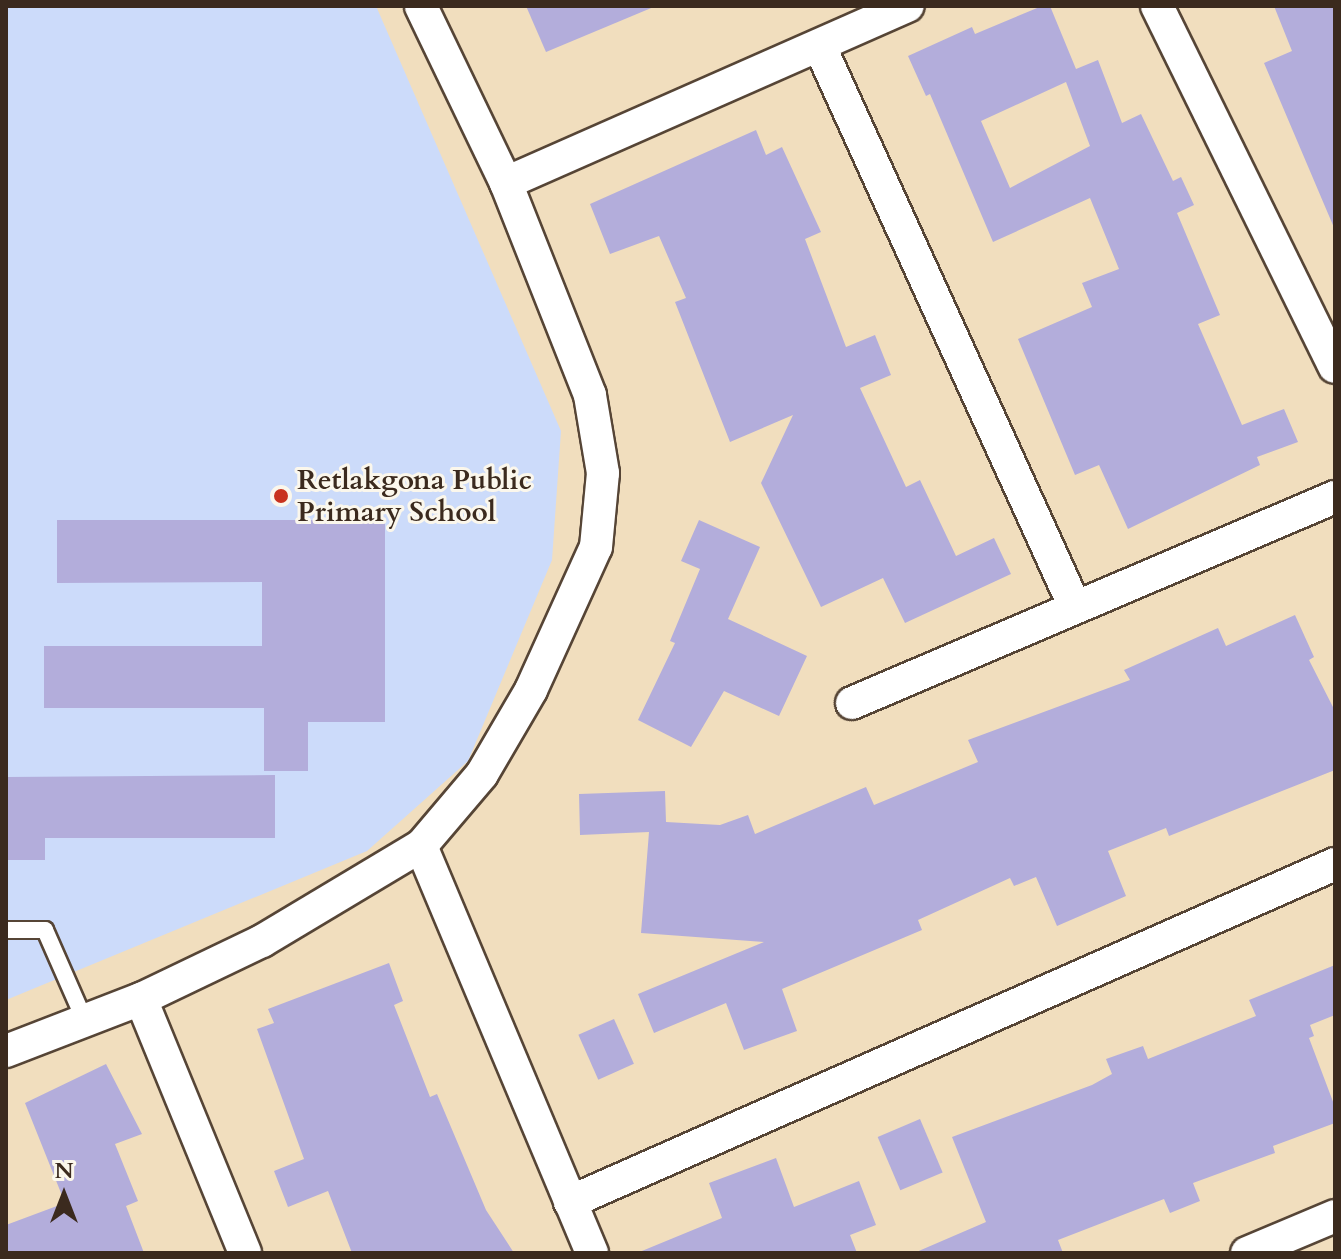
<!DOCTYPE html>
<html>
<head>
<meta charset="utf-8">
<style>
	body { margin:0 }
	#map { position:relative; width:1341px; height:1259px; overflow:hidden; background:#f1debe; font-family:Cardo,serif }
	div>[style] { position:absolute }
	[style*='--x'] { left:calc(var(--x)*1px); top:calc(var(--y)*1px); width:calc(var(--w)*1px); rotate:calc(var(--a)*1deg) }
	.built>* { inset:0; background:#ccdbfa }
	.building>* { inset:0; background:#b3addb; transform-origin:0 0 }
	.roads { filter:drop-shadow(2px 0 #564536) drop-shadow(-2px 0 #564536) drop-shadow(0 2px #564536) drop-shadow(0 -2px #564536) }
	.lane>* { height:16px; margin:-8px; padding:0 8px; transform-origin:8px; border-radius:8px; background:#fff }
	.street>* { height:32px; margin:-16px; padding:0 16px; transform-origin:16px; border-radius:16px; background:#fff }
	.dots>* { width:22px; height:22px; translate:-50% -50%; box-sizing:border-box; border:4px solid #fbf7ec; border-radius:50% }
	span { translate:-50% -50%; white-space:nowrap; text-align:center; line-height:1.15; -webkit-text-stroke:6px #fbf7ec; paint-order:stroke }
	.poi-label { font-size:28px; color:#3b2a1e; font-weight:700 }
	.left { translate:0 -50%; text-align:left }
	.frame { position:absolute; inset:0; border:8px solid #3b2a1e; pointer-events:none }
	.north { position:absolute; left:24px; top:1155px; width:80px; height:80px; -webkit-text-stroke:6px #fbf7ec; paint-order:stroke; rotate:0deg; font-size:22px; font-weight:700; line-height:32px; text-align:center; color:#3b2a1e }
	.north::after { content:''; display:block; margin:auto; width:28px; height:36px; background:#3b2a1e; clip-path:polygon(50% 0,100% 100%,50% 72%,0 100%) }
</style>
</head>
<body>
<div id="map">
	<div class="built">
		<div style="clip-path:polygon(6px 6px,376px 6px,561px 431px,552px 560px,468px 761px,367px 851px,6px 1000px)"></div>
	</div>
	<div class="building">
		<div style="clip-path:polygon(526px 6px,656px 6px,546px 52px)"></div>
		<div style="clip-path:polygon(evenodd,1042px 6px,1050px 6px,1076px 69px,1098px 60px,1122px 123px,1141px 114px,1173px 181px,1181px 177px,1194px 205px,1177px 213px,1220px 315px,1198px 324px,1242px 425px,1284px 409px,1298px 442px,1257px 457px,1260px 465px,1128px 529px,1099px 465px,1075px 475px,1018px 339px,1092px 307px,1082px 283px,1119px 269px,1090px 198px,993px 242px,930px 94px,926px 96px,908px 56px,972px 27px,975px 34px,1042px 6px,1066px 82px,1090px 146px,1010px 188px,981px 121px,1066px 82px)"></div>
		<div style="clip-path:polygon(1274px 6px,1335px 6px,1335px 230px,1264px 63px,1292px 51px)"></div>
		<div style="clip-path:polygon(756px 130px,766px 155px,782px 147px,821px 232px,805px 239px,846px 347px,875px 335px,891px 375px,860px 388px,906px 487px,920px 480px,956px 556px,994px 538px,1011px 574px,905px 623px,883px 578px,821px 607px,761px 483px,793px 415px,730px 442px,675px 302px,686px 298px,659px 236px,610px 254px,590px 204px)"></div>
		<div style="clip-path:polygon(57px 520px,385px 520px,385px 722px,308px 722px,308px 771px,264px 771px,264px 708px,44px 708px,44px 646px,262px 646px,262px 582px,57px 583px)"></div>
		<div style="clip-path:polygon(699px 520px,760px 547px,728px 619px,807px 656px,779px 716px,724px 691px,691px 747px,638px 720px,675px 643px,670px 641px,700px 569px,681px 561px)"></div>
		<div style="clip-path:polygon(1295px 615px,1314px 657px,1309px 660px,1335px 711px,1335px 770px,1169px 836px,1166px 828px,1108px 851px,1126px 896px,1057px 926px,1036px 877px,1014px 886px,1010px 878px,918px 920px,922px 930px,782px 989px,797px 1031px,744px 1050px,726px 1003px,654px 1033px,638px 994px,764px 942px,641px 933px,649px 832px,580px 835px,579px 794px,665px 791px,666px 822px,720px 825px,748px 815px,755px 834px,866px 787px,874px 805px,978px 762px,968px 740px,1130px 680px,1124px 670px,1218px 628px,1226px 646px)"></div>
		<div style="clip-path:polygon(275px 775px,275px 838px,45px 838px,45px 860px,6px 860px,6px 777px)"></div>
		<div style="clip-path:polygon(389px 963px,403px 1001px,394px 1005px,430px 1097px,437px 1094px,486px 1210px,514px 1253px,352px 1253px,328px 1191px,288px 1207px,274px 1171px,304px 1159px,257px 1029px,274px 1023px,268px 1009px)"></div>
		<div style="clip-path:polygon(1335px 965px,1335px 1015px,1310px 1025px,1314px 1036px,1309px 1038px,1335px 1107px,1335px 1123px,1273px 1146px,1275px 1153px,1193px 1183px,1200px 1201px,1170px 1213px,1164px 1199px,1058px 1240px,1063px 1253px,914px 1253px,986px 1222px,952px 1137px,1092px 1085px,1112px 1074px,1106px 1059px,1143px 1046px,1148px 1059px,1256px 1016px,1249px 1000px)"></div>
		<div style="left:614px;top:1019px;width:49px;height:39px;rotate:66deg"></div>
		<div style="clip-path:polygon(106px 1064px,142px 1134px,115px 1144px,138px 1201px,126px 1206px,144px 1253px,6px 1253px,6px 1225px,65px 1203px,25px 1103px)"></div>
		<div style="left:920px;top:1119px;width:58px;height:46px;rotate:67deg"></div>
		<div style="clip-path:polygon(776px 1158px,794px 1207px,859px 1181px,876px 1225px,850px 1235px,857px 1253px,637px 1253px,722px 1218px,709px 1183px)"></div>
	</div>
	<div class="roads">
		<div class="lane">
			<div style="--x:6;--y:930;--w:39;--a:0"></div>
			<div style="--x:45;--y:930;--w:99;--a:66.3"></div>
		</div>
		<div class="street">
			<div style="--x:1157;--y:6;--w:402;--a:63.8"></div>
			<div style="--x:820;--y:47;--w:615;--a:65.52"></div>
			<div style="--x:506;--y:183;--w:439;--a:-23.8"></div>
			<div style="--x:852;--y:703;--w:525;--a:-23.1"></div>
			<div style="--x:421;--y:846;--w:441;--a:67.2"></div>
			<div style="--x:141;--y:999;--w:274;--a:67.7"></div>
			<div style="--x:6;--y:1051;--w:145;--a:-21.1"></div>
			<div style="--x:141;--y:999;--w:134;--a:-25.6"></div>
			<div style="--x:262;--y:941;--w:185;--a:-30.9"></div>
			<div style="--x:421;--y:846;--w:94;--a:-49.7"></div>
			<div style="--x:482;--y:774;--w:97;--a:-59.7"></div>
			<div style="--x:531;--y:690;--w:157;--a:-65.6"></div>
			<div style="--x:596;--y:547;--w:74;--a:-84.6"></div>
			<div style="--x:603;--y:473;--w:79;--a:-99.5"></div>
			<div style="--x:590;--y:395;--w:228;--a:-111.6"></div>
			<div style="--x:506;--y:183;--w:196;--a:-115.7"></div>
			<div style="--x:570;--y:1202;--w:836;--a:-23.84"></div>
			<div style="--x:1247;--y:1253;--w:95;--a:-22.8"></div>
		</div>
	</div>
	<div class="dots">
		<div style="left:281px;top:496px;background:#c8321e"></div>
	</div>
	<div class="poi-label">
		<span class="left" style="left:297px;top:496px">Retlakgona Public<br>Primary School</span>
	</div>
	<div class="frame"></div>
	<div class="north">N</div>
</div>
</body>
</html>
